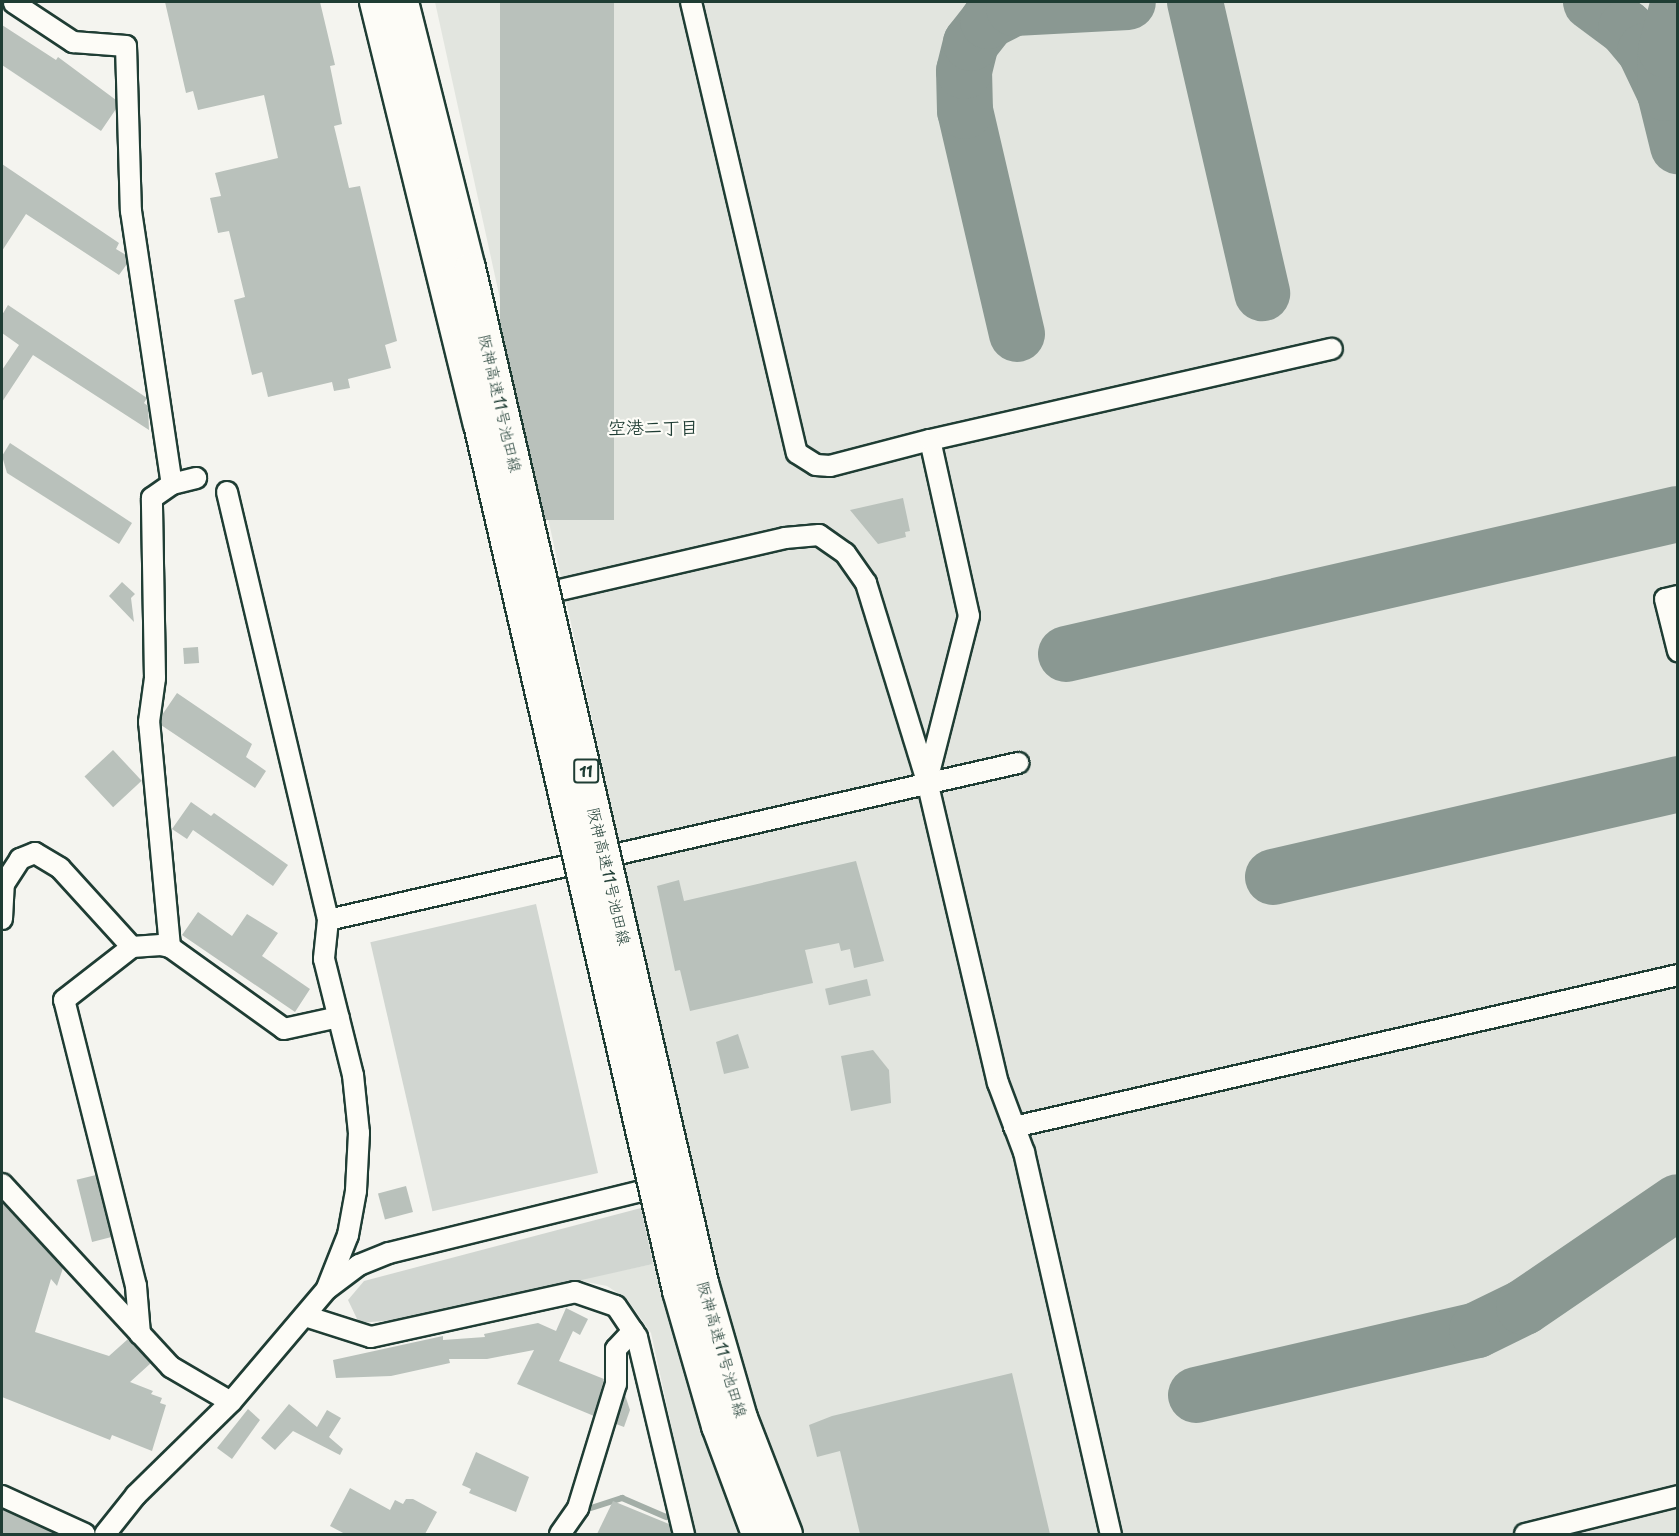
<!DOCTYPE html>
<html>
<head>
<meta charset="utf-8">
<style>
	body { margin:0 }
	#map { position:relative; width:1679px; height:1536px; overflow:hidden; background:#f4f4ef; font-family:"Playpen Sans","Klee One",sans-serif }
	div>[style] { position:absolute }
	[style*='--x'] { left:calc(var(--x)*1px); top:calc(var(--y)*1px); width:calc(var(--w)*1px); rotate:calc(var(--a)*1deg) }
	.built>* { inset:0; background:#e2e5df }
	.green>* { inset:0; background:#d1d6d1; transform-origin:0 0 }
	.stream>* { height:6px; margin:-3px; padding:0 3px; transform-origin:3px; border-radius:3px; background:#a3aea7 }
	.taxiway>* { height:56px; margin:-28px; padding:0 28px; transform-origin:28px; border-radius:28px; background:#8a9892 }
	.building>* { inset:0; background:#b9c1bb; transform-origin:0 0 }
	.roads { filter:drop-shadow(2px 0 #1f3d34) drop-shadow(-2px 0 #1f3d34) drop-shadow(0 2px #1f3d34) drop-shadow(0 -2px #1f3d34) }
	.minor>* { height:20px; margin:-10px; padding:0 10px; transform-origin:10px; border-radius:10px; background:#fdfcf7 }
	.bridges { filter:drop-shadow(2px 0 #1f3d34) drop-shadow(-2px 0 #1f3d34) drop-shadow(0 2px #1f3d34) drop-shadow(0 -2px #1f3d34) }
	.highway-bridge>* { height:30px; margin:-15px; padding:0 15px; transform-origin:15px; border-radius:15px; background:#fdfcf7 }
	span { translate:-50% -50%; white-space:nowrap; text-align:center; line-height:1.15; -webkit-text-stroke:4.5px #fdfcf7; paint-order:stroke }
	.shield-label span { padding:2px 4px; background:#fdfcf7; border:2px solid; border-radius:4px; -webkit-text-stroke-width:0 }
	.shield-label { font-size:15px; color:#1f3d34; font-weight:700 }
	.street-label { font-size:16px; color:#1f3d34 }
	.neighbourhood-label { font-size:18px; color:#1f3d34; font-weight:700 }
	.frame { position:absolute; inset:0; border:3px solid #1f3d34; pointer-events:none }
</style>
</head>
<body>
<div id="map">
	<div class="built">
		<div style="clip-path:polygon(435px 2px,1677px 2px,1677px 1534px,695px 1534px,651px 1333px,627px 1299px,607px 1286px,576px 1280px,653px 1264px,641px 1208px,696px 1194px)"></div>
	</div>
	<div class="green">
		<div style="left:536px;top:904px;width:276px;height:170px;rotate:77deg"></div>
		<div style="clip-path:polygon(641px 1208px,653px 1264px,407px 1319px,359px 1323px,348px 1300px,364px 1281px)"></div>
	</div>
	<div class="stream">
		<div style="--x:591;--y:1508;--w:33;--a:-18"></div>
		<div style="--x:622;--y:1498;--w:48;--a:23.4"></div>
	</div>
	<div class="taxiway">
		<div style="--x:1195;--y:2;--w:299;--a:77"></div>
		<div style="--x:1591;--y:2;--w:44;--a:36.6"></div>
		<div style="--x:1626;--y:28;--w:30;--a:50"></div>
		<div style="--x:1645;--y:51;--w:47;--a:64.5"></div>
		<div style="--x:1665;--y:93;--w:55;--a:76.2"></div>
		<div style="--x:1665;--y:93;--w:43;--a:-88.7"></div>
		<div style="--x:1666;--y:50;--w:47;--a:-75.1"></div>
		<div style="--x:1017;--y:334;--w:229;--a:-103.1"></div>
		<div style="--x:965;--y:111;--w:40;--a:-91.4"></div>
		<div style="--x:964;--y:71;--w:29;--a:-76"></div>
		<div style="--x:971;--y:43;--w:28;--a:-52"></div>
		<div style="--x:988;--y:21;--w:29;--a:-27"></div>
		<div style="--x:1014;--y:8;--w:114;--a:-3"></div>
		<div style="--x:1066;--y:654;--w:628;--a:-12.89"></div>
		<div style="--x:1273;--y:877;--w:416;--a:-12.9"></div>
		<div style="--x:1196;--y:1395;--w:288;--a:-13"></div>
		<div style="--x:1477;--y:1330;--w:52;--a:-26.1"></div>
		<div style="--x:1524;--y:1307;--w:186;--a:-34.3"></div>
	</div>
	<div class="building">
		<div style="clip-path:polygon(165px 2px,320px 2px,335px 65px,330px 66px,342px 124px,334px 126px,349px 188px,360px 186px,397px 341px,385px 345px,391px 368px,348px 379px,350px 388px,334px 391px,332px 382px,268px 397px,262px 372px,252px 375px,234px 300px,245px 297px,229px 231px,218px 233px,210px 198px,221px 196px,215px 173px,278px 158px,264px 95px,198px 110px,193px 91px,186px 93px)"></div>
		<div style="left:500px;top:2px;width:114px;height:518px"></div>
		<div style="clip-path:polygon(2px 25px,56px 60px,58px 57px,116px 100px,116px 109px,101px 131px,2px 65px)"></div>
		<div style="clip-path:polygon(2px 164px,119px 243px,116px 249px,126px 255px,127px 264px,119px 275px,26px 214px,2px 251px)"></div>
		<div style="clip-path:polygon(8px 305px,147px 398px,144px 403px,148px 406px,149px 430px,33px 355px,2px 402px,2px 370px,19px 345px,2px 333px,2px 315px)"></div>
		<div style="clip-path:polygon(10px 443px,132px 523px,119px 544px,7px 473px,2px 456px)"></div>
		<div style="clip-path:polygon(903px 498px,910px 531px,905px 532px,906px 537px,878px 544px,850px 510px)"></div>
		<div style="clip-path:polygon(122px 582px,135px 594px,131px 598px,134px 622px,109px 596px)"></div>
		<div style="left:198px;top:647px;width:16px;height:15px;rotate:86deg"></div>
		<div style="clip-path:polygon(177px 693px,252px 744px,246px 757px,266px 771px,255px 788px,161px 725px,162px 715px)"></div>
		<div style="left:113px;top:750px;width:42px;height:39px;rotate:47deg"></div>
		<div style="clip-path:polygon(191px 802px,211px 816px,214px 813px,288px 865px,273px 886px,193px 830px,187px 839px,172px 829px)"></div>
		<div style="clip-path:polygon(856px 861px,884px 961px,854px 968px,850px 949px,841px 951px,839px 943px,805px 950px,813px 983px,690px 1011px,680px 970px,675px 971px,657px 886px,679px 880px,684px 901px)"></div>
		<div style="clip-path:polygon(198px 912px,232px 936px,247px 914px,278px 933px,262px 956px,310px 989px,295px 1012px,182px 935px)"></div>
		<div style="left:867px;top:979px;width:17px;height:43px;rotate:77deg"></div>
		<div style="clip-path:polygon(738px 1034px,749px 1068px,724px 1074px,716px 1042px)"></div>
		<div style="clip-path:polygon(873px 1050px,889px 1070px,891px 1103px,851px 1111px,841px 1056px)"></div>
		<div style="left:96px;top:1175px;width:64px;height:20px;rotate:76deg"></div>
		<div style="left:406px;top:1186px;width:27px;height:29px;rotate:75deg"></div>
		<div style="clip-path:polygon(2px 1203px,63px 1268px,57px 1286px,51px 1279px,35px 1332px,109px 1356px,128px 1339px,151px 1363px,130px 1382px,153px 1391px,151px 1394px,162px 1398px,160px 1403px,166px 1405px,152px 1451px,112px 1435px,110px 1440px,2px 1397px)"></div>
		<div style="clip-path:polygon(566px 1308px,588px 1319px,580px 1335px,573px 1331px,559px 1361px,604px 1379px,594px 1416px,517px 1384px,534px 1350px,487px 1359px,449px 1359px,450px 1363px,391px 1376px,336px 1378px,333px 1360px,443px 1336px,443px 1340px,485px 1337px,484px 1334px,538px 1323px,556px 1331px)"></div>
		<div style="clip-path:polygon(1012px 1373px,1050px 1534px,860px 1534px,840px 1451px,817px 1457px,809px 1425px,832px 1416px)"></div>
		<div style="clip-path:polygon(625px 1395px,630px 1410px,624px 1427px,616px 1424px)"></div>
		<div style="clip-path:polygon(289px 1404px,317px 1427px,327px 1410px,341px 1418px,329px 1437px,343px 1449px,340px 1455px,293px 1431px,275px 1450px,261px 1438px)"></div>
		<div style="clip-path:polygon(248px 1409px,260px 1420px,232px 1459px,217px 1448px)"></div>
		<div style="clip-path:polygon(476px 1452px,529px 1477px,516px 1512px,469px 1493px,471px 1489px,462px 1485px)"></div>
		<div style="clip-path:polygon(350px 1488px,390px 1510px,395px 1500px,403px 1504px,406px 1499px,413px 1499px,437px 1512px,425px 1534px,345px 1534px,330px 1526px)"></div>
		<div style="clip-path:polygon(613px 1501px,669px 1524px,672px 1534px,597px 1534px)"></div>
		<div style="clip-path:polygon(2px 1509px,57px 1534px,2px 1534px)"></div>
	</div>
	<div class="roads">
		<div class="minor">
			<div style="--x:691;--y:2;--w:463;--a:76.8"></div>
			<div style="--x:797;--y:453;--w:22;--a:32"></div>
			<div style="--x:816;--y:465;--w:14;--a:4"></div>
			<div style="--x:830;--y:466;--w:103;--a:-14.6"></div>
			<div style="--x:930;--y:440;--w:180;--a:77.5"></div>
			<div style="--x:969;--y:616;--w:170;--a:104.3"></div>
			<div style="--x:927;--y:781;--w:310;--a:76.8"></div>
			<div style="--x:998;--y:1083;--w:74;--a:69.4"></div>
			<div style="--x:1024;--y:1152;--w:392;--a:77.2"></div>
			<div style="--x:14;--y:3;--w:71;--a:33.5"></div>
			<div style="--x:73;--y:42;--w:53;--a:4.3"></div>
			<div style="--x:126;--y:46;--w:165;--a:88.3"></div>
			<div style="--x:131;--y:211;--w:276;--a:81.5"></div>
			<div style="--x:930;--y:440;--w:412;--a:-12.8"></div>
			<div style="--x:227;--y:492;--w:440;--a:76.7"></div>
			<div style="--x:328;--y:920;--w:39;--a:96"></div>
			<div style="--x:324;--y:959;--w:120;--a:76"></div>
			<div style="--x:353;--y:1075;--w:58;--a:84.1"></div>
			<div style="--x:359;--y:1133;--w:58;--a:93"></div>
			<div style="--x:356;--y:1191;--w:45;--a:100.3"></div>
			<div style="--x:348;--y:1235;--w:57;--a:111.6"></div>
			<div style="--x:534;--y:596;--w:258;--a:-13"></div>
			<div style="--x:785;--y:538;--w:34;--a:-5"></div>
			<div style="--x:819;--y:535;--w:32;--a:35"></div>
			<div style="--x:845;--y:553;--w:37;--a:55"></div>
			<div style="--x:866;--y:583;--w:207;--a:72.9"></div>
			<div style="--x:1678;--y:596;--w:13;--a:167"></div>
			<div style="--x:1665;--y:599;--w:54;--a:76"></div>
			<div style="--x:2;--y:919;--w:35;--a:-87"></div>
			<div style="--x:4;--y:884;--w:30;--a:-57"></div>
			<div style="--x:20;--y:859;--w:16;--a:-22"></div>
			<div style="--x:35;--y:853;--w:29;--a:31"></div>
			<div style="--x:60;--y:868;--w:107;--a:47.7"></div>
			<div style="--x:328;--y:920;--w:708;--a:-12.82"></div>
			<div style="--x:170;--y:947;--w:226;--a:-95.3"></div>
			<div style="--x:149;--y:722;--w:44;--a:-82.2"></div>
			<div style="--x:155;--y:678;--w:180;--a:-91"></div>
			<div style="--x:152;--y:498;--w:24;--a:-35"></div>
			<div style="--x:172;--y:484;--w:25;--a:-14"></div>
			<div style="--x:1014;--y:1127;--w:681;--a:-12.89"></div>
			<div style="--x:2;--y:1184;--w:249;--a:47.3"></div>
			<div style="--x:171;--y:1367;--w:69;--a:30.3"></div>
			<div style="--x:305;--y:1316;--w:69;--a:17.7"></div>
			<div style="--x:371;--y:1337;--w:209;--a:-12.4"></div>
			<div style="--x:575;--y:1292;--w:43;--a:18.9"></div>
			<div style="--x:616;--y:1306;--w:37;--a:56"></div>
			<div style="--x:637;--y:1337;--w:203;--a:76.6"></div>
			<div style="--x:140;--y:1334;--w:48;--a:-94.8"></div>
			<div style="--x:136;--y:1286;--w:295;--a:-104.1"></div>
			<div style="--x:64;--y:1000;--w:86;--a:-37.9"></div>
			<div style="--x:132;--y:947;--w:29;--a:-4"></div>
			<div style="--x:161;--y:945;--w:9;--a:13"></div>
			<div style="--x:170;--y:947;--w:140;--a:35.7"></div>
			<div style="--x:284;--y:1029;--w:56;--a:-12.3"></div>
			<div style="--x:2;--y:1496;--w:91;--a:24.6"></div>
			<div style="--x:105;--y:1534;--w:50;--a:-51.5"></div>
			<div style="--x:136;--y:1495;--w:133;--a:-44.4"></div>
			<div style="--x:231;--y:1402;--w:148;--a:-49.7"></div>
			<div style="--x:327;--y:1289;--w:40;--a:-37"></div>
			<div style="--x:359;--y:1265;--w:32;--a:-22"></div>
			<div style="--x:389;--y:1253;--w:284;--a:-13.8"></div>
			<div style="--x:560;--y:1534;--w:32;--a:-55"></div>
			<div style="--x:578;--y:1508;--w:130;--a:-73"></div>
			<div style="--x:616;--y:1384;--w:35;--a:-90"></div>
			<div style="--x:616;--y:1349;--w:25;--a:-47"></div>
			<div style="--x:1525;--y:1534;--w:158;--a:-13.9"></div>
		</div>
	</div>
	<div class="bridges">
		<div class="highway-bridge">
			<div style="--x:375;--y:2;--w:435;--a:76.2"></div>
			<div style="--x:479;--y:424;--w:890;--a:77.07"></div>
			<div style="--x:678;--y:1291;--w:141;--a:73.9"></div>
			<div style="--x:717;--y:1426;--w:115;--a:69.7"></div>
			<div style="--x:403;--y:2;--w:274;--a:75.9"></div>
			<div style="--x:470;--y:268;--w:1041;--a:77.07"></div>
			<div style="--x:703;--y:1283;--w:141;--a:73.9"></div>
			<div style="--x:742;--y:1418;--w:124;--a:68.8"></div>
		</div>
	</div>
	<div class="shield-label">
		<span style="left:586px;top:771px">11</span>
	</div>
	<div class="street-label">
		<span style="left:501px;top:403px;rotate:77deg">阪神高速11号池田線</span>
		<span style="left:610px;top:876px;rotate:77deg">阪神高速11号池田線</span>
		<span style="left:723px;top:1349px;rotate:74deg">阪神高速11号池田線</span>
	</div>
	<div class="neighbourhood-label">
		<span style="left:653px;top:427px">空港二丁目</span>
	</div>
	<div class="frame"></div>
</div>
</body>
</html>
